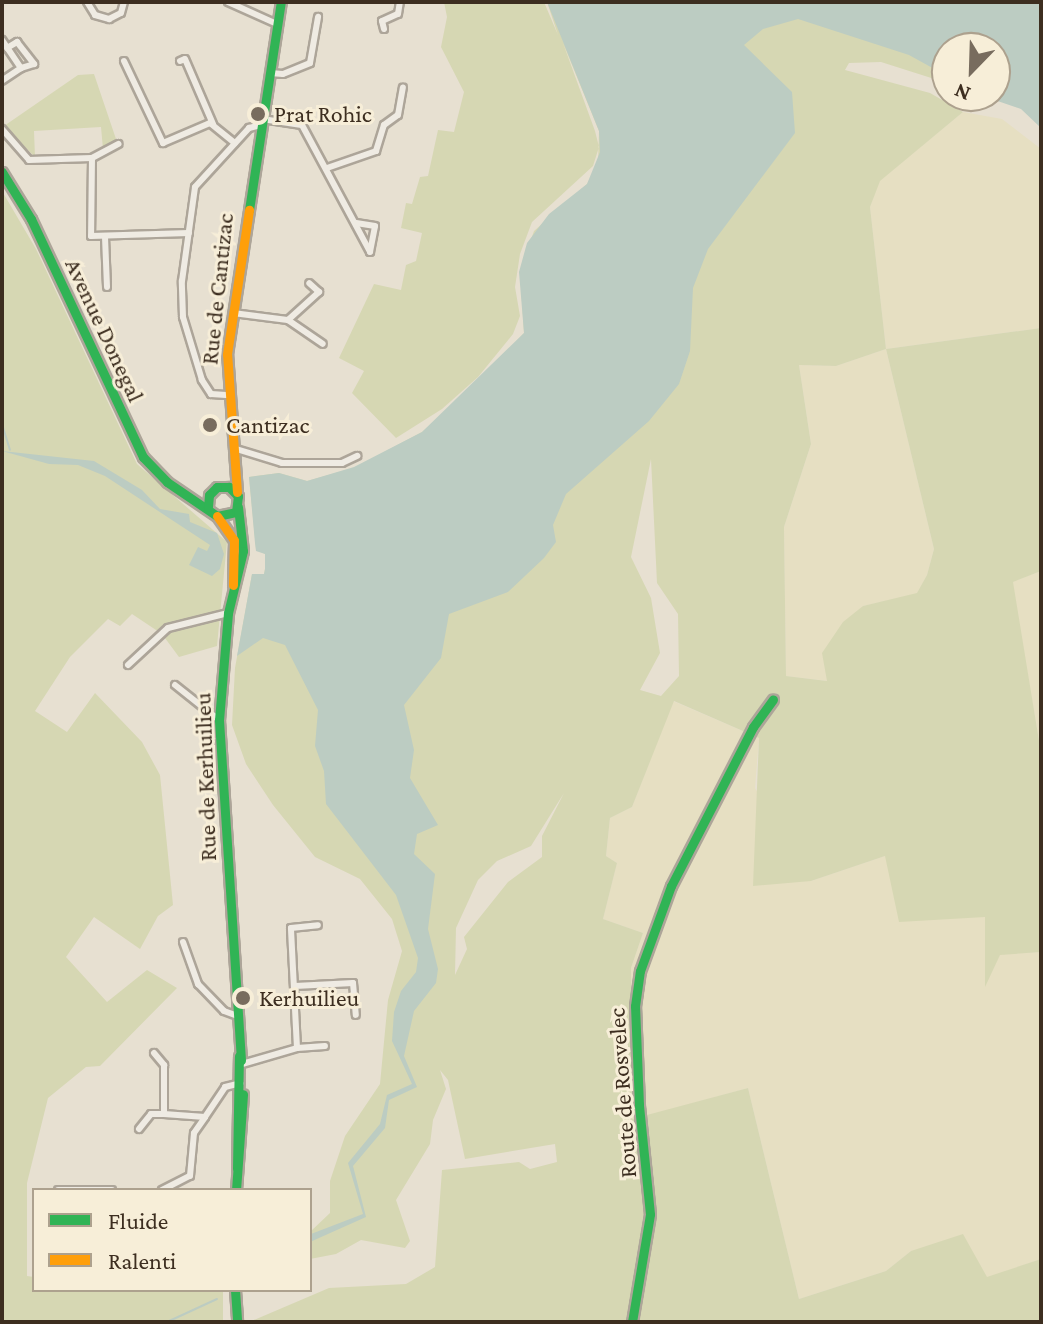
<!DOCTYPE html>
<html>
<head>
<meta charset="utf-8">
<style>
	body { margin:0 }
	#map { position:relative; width:1043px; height:1324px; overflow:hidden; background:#e7e0d1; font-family:"Crimson Pro",serif }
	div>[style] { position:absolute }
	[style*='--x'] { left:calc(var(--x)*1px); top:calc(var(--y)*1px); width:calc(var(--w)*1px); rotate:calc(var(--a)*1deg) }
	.farmland>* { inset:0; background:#e6dfc2 }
	.green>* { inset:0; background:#d6d7b3 }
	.water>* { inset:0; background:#bcccc2 }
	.stream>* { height:2px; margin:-1px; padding:0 1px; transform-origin:1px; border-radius:1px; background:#bcccc2 }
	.roads { filter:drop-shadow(2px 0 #ada599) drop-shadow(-2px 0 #ada599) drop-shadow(0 2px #ada599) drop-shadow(0 -2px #ada599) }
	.street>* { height:6px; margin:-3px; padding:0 3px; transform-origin:3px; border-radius:3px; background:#efebe3 }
	.fast>* { height:9px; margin:-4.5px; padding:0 4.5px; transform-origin:4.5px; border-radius:4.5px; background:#30b455 }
	.slow>* { height:9px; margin:-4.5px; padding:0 4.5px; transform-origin:4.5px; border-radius:4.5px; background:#ff9f0a }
	.dots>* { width:22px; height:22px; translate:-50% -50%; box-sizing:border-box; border:4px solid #f7eed8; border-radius:50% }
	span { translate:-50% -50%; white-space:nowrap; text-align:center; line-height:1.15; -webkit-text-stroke:6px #f7eed8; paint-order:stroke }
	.poi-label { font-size:24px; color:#3d2e20 }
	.left { translate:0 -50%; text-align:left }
	.street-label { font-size:24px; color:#3d2e20 }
	.frame { position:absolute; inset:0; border:4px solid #3d2e20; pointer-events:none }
	.legend { position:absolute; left:32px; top:1188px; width:280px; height:104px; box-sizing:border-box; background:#f7eed8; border:2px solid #ada18e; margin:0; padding:10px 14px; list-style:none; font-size:24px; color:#3d2e20 }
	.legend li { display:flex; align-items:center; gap:16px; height:40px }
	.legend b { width:40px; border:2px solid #ada18e }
	.north { position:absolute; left:931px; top:32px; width:80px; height:80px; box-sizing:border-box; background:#f7eed8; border:2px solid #ada18e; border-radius:50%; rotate:203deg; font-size:22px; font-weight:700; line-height:32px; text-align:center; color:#3d2e20 }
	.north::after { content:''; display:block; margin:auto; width:28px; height:36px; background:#786c5e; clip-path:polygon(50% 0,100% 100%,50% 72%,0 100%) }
</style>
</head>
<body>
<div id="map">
	<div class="farmland">
		<div style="clip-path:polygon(963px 112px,1002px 119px,1041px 149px,1041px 328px,886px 349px,934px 549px,927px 575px,917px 594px,863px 606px,828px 681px,786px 676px,784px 527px,811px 444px,799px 365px,836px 366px,886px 349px,870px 207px,879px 181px)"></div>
		<div style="clip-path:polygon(1041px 571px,1041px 753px,1012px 582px)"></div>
		<div style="clip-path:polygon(673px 701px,759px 738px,755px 788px,811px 881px,885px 856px,986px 916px,985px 985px,1000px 954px,1041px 952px,1041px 1259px,987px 1278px,911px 1251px,886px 1271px,799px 1299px,748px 1088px,632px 1120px,631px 968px,643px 933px,603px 919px,617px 863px,606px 856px,610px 818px,632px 807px)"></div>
	</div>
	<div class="green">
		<div style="clip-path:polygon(evenodd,444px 2px,544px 2px,558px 35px,547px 2px,622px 2px,621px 43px,641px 126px,664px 174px,600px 241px,582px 291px,582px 323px,526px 444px,452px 517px,412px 517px,398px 553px,350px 584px,350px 600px,374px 632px,363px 652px,365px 730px,346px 756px,342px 777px,385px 796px,387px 816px,375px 847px,406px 865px,420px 885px,408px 914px,421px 938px,425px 967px,400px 1004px,398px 1034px,402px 1035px,404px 1005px,431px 966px,428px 942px,413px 914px,424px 881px,411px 863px,381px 845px,393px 812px,388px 791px,346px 771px,370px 727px,369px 657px,380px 628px,369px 607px,354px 595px,353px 585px,361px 578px,385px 573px,407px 552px,412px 521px,468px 521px,556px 428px,596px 324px,598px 288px,617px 246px,684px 182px,686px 165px,667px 130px,655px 69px,653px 2px,935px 2px,944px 19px,981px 32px,1023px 37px,995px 83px,995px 48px,947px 48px,947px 83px,881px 62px,849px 63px,845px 70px,930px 93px,963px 112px,880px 181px,870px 207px,886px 349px,1041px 328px,1041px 571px,1013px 582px,1041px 753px,1041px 952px,1000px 955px,985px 987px,985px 917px,899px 922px,885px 856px,811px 881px,753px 886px,759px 738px,674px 701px,632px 807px,610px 818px,606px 856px,617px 863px,603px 919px,643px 933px,631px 968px,632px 1119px,748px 1088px,799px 1299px,886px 1271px,911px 1251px,963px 1234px,987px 1277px,1041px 1259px,1041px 1322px,249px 1322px,329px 1288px,406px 1284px,435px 1267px,442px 1170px,519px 1162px,530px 1169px,557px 1162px,555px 1144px,465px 1159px,448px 1080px,440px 1070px,446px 1089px,433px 1120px,430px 1144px,396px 1200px,410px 1241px,405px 1248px,361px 1240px,336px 1254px,310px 1259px,310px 1232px,330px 1213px,330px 1181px,345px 1136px,380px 1084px,388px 1000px,402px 951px,392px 919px,360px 879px,315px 857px,273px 805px,246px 764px,232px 725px,235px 668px,252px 574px,264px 574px,265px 569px,265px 554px,256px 549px,249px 477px,279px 473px,307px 481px,354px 468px,422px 432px,472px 389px,524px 333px,520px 272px,534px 231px,587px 184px,598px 164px,599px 131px,563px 43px,595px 131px,599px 147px,593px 166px,532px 222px,520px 254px,515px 287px,520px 316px,513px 334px,478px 377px,442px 409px,396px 438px,352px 393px,364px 371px,339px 358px,374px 284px,401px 290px,406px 265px,416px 261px,422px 233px,401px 228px,406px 203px,412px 204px,420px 177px,428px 176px,438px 130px,454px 132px,464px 92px,441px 47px,447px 17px,444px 2px,886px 349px,934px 549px,927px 575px,917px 593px,863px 606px,843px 622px,822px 653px,827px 681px,786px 676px,784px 527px,811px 444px,799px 365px,836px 366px,886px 349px,444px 2px,651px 459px,657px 583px,678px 614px,679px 676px,661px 696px,640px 690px,660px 653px,651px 598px,631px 557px,651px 459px,444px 2px,564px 793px,542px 836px,542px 857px,508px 882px,464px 937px,467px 949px,455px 975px,456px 928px,478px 880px,497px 861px,531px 846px,564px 793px)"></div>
		<div style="clip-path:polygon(94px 74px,116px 139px,103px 149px,101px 127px,34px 131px,35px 157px,4px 126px,78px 75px)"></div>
		<div style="clip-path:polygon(2px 191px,36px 249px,137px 464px,227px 542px,217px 646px,179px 657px,162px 634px,132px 614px,120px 626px,108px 619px,70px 657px,35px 711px,67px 732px,95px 693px,142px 742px,160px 775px,173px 905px,158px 916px,140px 949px,94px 917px,66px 957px,107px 1002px,147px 970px,177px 988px,100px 1066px,86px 1067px,48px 1098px,27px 1183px,27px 1276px,34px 1277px,34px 1290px,223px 1290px,223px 1322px,2px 1322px)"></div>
	</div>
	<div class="water">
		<div style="clip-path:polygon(547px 2px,1041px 2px,1041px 128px,1021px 109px,983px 96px,995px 96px,995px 48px,947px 48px,947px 76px,909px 55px,798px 19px,763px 29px,744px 45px,792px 92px,795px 133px,708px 249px,693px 288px,690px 351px,679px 384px,649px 421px,566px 494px,553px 525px,556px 542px,544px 558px,508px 592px,449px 614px,441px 658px,404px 705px,414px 750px,410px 778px,438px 825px,417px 834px,414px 854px,435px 874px,428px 929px,438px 969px,436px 983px,414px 1011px,404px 1056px,417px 1087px,389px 1100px,385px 1128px,353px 1166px,366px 1217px,310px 1242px,311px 1234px,363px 1214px,348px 1163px,380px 1124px,387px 1095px,412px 1084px,392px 1041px,394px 1012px,401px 991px,416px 972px,418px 958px,396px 895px,326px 804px,324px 771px,315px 746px,318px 710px,285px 645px,263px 638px,237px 656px,252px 574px,264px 574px,265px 569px,265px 554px,256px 551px,255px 543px,249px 477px,279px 473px,307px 481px,354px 467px,422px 432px,524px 333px,519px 272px,527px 243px,549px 214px,587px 184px,600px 152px,599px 131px)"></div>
		<div style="clip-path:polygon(2px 451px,94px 461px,142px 490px,160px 509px,189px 514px,190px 522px,217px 533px,224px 554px,220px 569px,212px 576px,189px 565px,198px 547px,207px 551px,210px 545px,105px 476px,78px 465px,49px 464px)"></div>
	</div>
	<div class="stream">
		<div style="--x:2;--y:424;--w:27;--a:73"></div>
		<div style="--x:167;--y:1322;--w:55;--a:-24.7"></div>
	</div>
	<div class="roads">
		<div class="street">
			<div style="--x:87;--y:2;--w:15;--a:58"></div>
			<div style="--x:95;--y:15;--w:15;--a:16"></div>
			<div style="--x:109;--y:19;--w:13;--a:-27"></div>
			<div style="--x:121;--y:13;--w:11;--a:-75"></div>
			<div style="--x:228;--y:2;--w:54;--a:24.2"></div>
			<div style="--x:384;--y:29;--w:8;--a:-104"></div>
			<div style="--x:382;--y:21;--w:17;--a:-24"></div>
			<div style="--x:398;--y:14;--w:12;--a:-81"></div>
			<div style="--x:2;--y:40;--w:34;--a:56"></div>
			<div style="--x:21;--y:68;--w:23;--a:146"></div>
			<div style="--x:7;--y:48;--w:12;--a:-31"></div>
			<div style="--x:17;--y:42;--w:28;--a:52"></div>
			<div style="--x:34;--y:64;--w:14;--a:163"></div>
			<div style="--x:124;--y:61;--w:91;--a:64.6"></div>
			<div style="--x:163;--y:143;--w:51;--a:-23.1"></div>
			<div style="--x:210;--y:123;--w:32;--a:39"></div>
			<div style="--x:180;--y:61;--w:5;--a:-22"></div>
			<div style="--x:185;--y:59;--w:71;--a:66.7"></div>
			<div style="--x:270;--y:73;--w:13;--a:4"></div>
			<div style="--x:283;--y:74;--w:29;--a:-22"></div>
			<div style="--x:310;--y:63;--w:47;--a:-80.1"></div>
			<div style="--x:262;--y:119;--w:40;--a:8.5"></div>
			<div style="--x:302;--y:125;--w:144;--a:61.8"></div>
			<div style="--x:370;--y:252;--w:26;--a:-79"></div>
			<div style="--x:375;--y:226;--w:19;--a:-171"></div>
			<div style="--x:2;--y:129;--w:41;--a:48.9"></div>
			<div style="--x:29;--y:160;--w:63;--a:-1.8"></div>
			<div style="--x:92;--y:158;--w:78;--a:90.7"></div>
			<div style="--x:91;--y:236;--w:98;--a:-1.8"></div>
			<div style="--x:92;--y:158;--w:30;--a:-28"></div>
			<div style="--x:327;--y:168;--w:52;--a:-19.1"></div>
			<div style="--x:376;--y:151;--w:27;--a:-73"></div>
			<div style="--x:384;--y:125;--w:17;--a:-36"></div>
			<div style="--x:398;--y:115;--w:28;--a:-80"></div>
			<div style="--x:105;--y:237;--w:50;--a:87.7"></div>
			<div style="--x:233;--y:313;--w:55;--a:7.3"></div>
			<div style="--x:288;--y:320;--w:42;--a:34.4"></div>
			<div style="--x:288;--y:320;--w:42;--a:-42.1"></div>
			<div style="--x:319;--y:292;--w:13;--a:-138"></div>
			<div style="--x:226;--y:395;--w:15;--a:-176"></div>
			<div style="--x:211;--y:394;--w:17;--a:-123"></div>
			<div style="--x:202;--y:380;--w:66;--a:-106.8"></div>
			<div style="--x:183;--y:317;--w:36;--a:-92"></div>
			<div style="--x:182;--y:281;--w:95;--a:-82.1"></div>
			<div style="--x:195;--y:187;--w:80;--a:-47.5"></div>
			<div style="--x:249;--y:128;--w:12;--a:-14"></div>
			<div style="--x:233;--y:448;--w:51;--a:17"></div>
			<div style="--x:282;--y:463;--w:60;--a:0"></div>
			<div style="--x:342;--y:463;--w:17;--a:-25"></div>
			<div style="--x:128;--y:665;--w:54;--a:-42.8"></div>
			<div style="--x:168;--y:628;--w:62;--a:-14"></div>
			<div style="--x:175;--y:685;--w:56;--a:38.5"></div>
			<div style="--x:183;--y:942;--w:45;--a:70.3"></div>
			<div style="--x:198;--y:984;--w:37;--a:46"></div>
			<div style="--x:224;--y:1011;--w:15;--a:20"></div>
			<div style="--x:295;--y:986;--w:58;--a:-3"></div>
			<div style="--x:353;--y:983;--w:32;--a:85"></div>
			<div style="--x:297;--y:1048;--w:28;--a:-4"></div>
			<div style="--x:154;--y:1053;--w:16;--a:50"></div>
			<div style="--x:164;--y:1065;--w:49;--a:90"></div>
			<div style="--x:164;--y:1114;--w:41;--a:4.2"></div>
			<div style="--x:205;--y:1117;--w:36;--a:-56"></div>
			<div style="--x:225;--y:1087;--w:16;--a:-14"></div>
			<div style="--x:242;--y:1064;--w:57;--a:-16.2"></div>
			<div style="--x:297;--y:1048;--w:120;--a:-92.9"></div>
			<div style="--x:291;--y:928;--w:27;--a:-6"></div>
			<div style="--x:139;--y:1129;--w:19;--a:-51"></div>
			<div style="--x:151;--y:1114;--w:13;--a:0"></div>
			<div style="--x:58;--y:1190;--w:54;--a:0"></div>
			<div style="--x:162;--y:1190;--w:31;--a:-27"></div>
			<div style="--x:190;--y:1176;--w:43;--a:-84.7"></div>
			<div style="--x:194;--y:1133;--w:19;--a:-55"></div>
		</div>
		<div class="fast">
			<div style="--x:2;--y:172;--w:55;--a:58.3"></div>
			<div style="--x:31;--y:219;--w:263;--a:64.8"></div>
			<div style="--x:143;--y:457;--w:35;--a:46"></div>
			<div style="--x:167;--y:482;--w:60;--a:34.2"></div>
			<div style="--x:217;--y:516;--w:19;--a:-12"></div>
			<div style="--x:236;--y:512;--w:16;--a:-83"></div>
			<div style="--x:238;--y:496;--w:13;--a:-135"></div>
			<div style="--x:229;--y:487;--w:12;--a:180"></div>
			<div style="--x:217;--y:487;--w:11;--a:135"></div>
			<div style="--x:209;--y:495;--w:12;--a:95"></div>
			<div style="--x:249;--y:210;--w:210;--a:-81.3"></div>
			<div style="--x:238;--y:507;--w:44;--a:83.5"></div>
			<div style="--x:243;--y:551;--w:64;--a:103.6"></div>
			<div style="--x:228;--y:613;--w:107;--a:94.8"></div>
			<div style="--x:219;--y:720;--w:341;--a:86.3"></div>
			<div style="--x:237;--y:1168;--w:112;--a:-89"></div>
			<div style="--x:236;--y:1190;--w:96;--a:-85.8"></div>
			<div style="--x:235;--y:1290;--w:32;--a:86"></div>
			<div style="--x:632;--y:1322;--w:109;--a:-80.5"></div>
			<div style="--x:650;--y:1214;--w:110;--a:-95.8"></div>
			<div style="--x:639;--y:1105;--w:99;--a:-92.3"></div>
			<div style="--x:635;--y:1006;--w:35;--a:-82"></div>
			<div style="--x:640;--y:971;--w:90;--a:-70"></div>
			<div style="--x:671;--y:886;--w:179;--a:-62.7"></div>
			<div style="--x:753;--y:727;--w:34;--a:-54"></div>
		</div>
		<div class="slow">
			<div style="--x:237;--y:492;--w:138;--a:-94.1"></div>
			<div style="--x:227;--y:354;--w:146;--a:-81.3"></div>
			<div style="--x:217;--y:516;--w:29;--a:55"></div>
			<div style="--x:234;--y:540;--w:45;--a:91.3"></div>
		</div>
	</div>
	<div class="dots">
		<div style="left:258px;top:114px;background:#786c5e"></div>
		<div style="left:210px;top:425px;background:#786c5e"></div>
		<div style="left:243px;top:998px;background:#786c5e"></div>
	</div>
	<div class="poi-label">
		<span class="left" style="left:274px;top:114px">Prat Rohic</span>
		<span class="left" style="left:226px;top:425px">Cantizac</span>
		<span class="left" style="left:259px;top:998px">Kerhuilieu</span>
	</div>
	<div class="street-label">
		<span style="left:217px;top:289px;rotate:-84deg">Rue de Cantizac</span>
		<span style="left:105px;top:330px;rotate:65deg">Avenue Donegal</span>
		<span style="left:205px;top:777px;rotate:-92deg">Rue de Kerhuilieu</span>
		<span style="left:622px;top:1093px;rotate:-94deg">Route de Rosvelec</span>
	</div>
	<div class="frame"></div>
	<ul class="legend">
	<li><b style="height:10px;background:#30b455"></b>Fluide</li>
	<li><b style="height:10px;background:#ff9f0a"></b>Ralenti</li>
	</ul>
	<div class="north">N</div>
</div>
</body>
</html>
